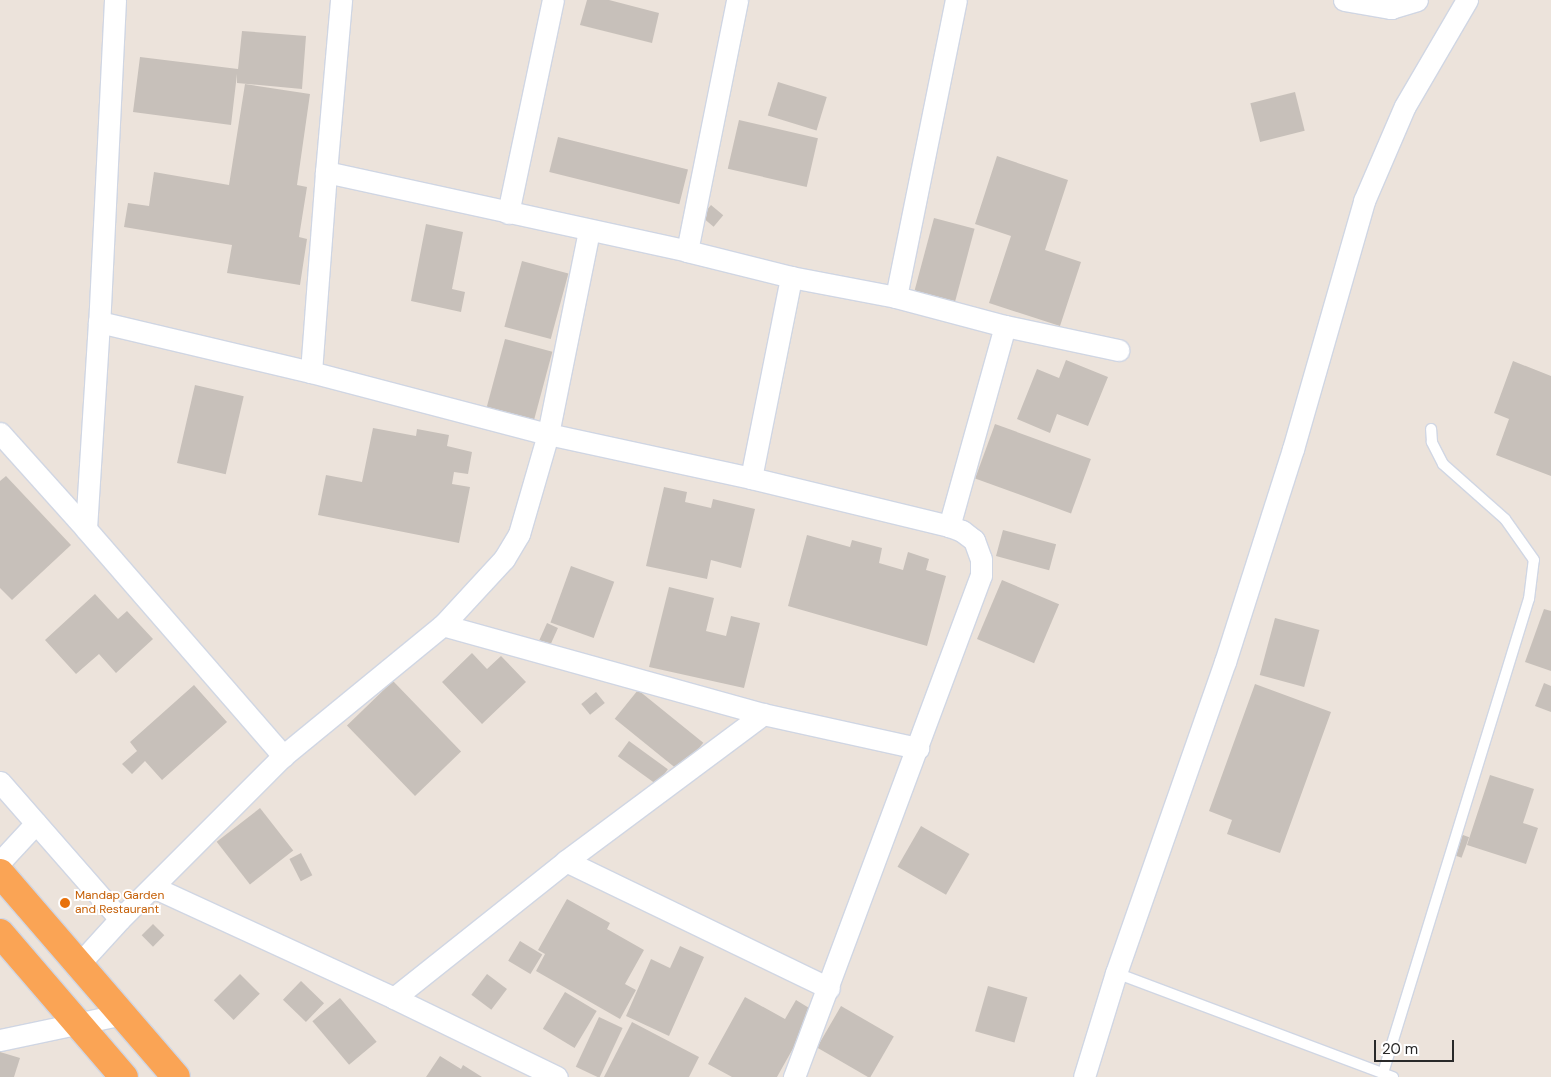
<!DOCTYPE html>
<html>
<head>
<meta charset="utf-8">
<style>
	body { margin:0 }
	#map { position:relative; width:1551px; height:1077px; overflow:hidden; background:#ece3db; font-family:"DM Sans",sans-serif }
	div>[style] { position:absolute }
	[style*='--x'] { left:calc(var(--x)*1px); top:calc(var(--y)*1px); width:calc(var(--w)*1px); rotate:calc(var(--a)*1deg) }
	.building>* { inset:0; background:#c7c0ba; transform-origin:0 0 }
	.roads { filter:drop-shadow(1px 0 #d0d6e3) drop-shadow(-1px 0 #d0d6e3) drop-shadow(0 1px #d0d6e3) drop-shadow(0 -1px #d0d6e3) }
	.service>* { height:10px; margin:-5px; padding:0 5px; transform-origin:5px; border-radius:5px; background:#fff }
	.minor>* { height:21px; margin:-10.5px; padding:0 10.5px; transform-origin:10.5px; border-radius:10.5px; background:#fff }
	.trunk>* { height:28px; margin:-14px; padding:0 14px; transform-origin:14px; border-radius:14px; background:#faa455 }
	.dots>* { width:14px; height:14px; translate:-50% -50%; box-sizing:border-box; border:2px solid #fff; border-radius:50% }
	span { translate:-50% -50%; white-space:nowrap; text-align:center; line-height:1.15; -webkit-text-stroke:4px #fff; paint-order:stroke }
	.food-label { font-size:12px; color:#c56008 }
	.left { translate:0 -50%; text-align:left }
	.scale { position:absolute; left:1374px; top:1040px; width:80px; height:22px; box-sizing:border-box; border:2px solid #292929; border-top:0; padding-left:6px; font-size:15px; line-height:18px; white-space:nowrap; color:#292929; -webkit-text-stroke:4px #fff; paint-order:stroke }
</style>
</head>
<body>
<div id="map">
	<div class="building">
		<div style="clip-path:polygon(587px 0,609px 0,659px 13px,652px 43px,580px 25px)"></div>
		<div style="clip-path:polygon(242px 31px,306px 36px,302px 89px,237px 83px,237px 74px,231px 125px,133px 112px,140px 57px,238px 69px)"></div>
		<div style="left:778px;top:82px;width:51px;height:35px;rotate:17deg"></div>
		<div style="clip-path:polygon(245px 84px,310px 94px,297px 185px,307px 187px,299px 237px,307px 239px,300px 285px,227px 273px,232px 245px,124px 227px,128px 203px,149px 206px,154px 172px,229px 185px)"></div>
		<div style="left:1295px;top:92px;width:40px;height:46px;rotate:76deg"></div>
		<div style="left:739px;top:120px;width:81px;height:50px;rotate:13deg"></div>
		<div style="left:558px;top:137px;width:134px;height:36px;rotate:14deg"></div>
		<div style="clip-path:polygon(997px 156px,1068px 180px,1045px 250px,1081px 262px,1060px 326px,989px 303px,1011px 236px,975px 224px)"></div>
		<div style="left:711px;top:205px;width:16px;height:15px;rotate:40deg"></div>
		<div style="left:934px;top:218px;width:42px;height:76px;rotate:15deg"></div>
		<div style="clip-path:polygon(426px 224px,463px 232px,452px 289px,465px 292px,461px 312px,411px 301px)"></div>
		<div style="left:522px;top:261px;width:48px;height:68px;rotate:15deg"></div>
		<div style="left:505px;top:339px;width:49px;height:71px;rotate:15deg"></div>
		<div style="clip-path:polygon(1066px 360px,1108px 377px,1088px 426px,1057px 414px,1050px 433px,1017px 419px,1037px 369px,1059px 378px)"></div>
		<div style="clip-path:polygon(1513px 361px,1551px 376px,1551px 476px,1496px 455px,1509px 419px,1494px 413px)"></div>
		<div style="left:195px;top:385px;width:50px;height:80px;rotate:13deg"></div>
		<div style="left:995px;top:424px;width:102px;height:58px;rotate:20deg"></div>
		<div style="clip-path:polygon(373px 428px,416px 436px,417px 429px,449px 435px,447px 446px,472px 452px,468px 474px,454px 472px,452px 484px,470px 487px,459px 543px,318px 515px,326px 475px,362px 482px)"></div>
		<div style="clip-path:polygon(6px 476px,71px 545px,12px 600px,0 588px,0 481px)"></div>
		<div style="clip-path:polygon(664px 487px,687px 492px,685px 502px,711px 508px,713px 499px,755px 509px,741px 568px,711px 560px,707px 579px,646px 566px)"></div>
		<div style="left:1003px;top:530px;width:55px;height:27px;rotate:15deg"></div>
		<div style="clip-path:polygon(807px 535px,850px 547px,852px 540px,882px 548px,879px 563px,903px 570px,908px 552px,929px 559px,926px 570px,946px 576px,927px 646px,788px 606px)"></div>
		<div style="left:571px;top:566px;width:46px;height:60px;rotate:20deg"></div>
		<div style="left:1002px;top:580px;width:62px;height:64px;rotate:23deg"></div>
		<div style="clip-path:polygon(669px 587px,714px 598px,706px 631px,726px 636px,731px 616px,760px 623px,744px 688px,649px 667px)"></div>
		<div style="clip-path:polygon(95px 594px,118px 619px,127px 611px,153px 639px,116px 673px,99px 654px,76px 674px,45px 640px)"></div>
		<div style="clip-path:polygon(1544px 609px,1551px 611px,1551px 671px,1525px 662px)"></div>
		<div style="left:1275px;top:618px;width:46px;height:59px;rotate:15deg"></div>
		<div style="left:547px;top:623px;width:12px;height:19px;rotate:24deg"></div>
		<div style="clip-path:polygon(472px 653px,487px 669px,501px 656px,526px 682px,482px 724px,442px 682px)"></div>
		<div style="left:393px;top:681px;width:98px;height:64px;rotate:46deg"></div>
		<div style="clip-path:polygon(1544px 683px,1551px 686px,1551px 712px,1535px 706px)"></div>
		<div style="clip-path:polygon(1255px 684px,1331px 712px,1280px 853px,1227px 834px,1232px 820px,1209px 811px)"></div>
		<div style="clip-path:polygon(194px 685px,227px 722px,162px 780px,145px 761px,132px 774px,122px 764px,137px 751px,130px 742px)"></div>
		<div style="left:638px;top:690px;width:84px;height:37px;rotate:39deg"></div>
		<div style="left:596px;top:692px;width:14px;height:19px;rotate:51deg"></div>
		<div style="left:629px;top:741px;width:48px;height:19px;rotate:36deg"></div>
		<div style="clip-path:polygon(1490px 775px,1534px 789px,1523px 823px,1538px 828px,1526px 864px,1467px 845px)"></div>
		<div style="left:260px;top:808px;width:54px;height:55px;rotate:52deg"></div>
		<div style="left:921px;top:826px;width:56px;height:47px;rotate:30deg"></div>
		<div style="left:1455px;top:832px;width:15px;height:22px;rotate:20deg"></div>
		<div style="left:301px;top:853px;width:25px;height:13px;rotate:63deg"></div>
		<div style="clip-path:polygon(567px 899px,610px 923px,607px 929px,644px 950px,625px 984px,636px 990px,620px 1019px,536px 971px,545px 954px,538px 950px)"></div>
		<div style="left:153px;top:924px;width:16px;height:16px;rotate:45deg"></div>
		<div style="left:520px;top:941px;width:26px;height:23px;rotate:31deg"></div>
		<div style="clip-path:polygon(680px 946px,704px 957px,669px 1036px,626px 1016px,651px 959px,670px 968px)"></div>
		<div style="left:240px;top:974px;width:28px;height:37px;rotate:45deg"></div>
		<div style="left:487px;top:974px;width:25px;height:26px;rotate:37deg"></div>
		<div style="left:301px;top:981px;width:32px;height:26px;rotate:44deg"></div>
		<div style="left:988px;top:986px;width:41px;height:47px;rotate:16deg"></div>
		<div style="left:565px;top:992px;width:37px;height:43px;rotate:31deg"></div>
		<div style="clip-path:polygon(745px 997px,785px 1019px,796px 1000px,814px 1011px,777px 1077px,732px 1077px,708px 1064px)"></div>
		<div style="left:340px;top:998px;width:57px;height:36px;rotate:50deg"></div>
		<div style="left:841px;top:1006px;width:61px;height:48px;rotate:30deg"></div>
		<div style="left:599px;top:1017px;width:26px;height:55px;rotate:25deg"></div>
		<div style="clip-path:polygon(632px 1022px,699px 1057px,689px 1077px,604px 1077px)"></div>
		<div style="clip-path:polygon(0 1052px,20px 1058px,14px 1077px,0 1077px)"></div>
		<div style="clip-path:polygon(440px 1056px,461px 1069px,463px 1065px,482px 1077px,426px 1077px)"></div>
	</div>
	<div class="roads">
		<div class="service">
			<div style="--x:1116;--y:973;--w:296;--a:20.6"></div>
			<div style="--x:1383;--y:1073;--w:496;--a:-72.9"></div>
			<div style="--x:1529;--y:599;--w:39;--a:-83"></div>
			<div style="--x:1534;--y:560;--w:50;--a:-125.3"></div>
			<div style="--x:1505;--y:519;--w:83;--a:-138.4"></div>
			<div style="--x:1443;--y:464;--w:25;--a:-117"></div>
			<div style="--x:1432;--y:442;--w:13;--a:-94"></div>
		</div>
		<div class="minor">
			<div style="--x:115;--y:0;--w:322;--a:92.8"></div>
			<div style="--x:99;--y:322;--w:207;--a:93.6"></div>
			<div style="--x:86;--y:529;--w:301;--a:49"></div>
			<div style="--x:1344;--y:0;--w:48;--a:9.7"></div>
			<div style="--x:1391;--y:8;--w:8;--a:-76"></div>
			<div style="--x:1391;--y:8;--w:27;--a:-17"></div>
			<div style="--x:326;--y:172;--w:173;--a:-85"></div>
			<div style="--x:508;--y:213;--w:218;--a:-78.1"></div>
			<div style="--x:687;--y:251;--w:256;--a:-78.7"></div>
			<div style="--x:896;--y:297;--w:303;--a:-78.6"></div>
			<div style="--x:99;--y:322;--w:218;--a:13.3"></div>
			<div style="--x:311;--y:372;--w:245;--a:14.7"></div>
			<div style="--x:548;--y:434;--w:208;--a:12.2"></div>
			<div style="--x:751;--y:478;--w:204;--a:13.6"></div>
			<div style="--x:949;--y:526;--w:14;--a:21"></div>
			<div style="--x:962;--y:531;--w:15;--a:37"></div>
			<div style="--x:974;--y:540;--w:20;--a:70"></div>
			<div style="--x:981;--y:559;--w:16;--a:90"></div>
			<div style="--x:981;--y:575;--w:536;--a:110.43"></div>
			<div style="--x:1005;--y:326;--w:116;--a:12"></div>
			<div style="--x:311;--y:372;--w:201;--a:-85.7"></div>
			<div style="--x:326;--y:172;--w:370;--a:12.3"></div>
			<div style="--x:687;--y:251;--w:107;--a:14"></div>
			<div style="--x:791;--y:277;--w:107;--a:10.8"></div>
			<div style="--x:896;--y:297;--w:113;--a:14.9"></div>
			<div style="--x:1005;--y:326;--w:208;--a:105.6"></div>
			<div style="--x:0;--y:433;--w:129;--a:48.1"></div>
			<div style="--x:751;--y:478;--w:205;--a:-78.7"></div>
			<div style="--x:763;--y:714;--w:159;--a:12.4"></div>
			<div style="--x:0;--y:782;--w:182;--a:48.8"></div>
			<div style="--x:566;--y:861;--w:292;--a:25.8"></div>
			<div style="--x:0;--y:862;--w:53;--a:-47.3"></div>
			<div style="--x:153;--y:887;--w:265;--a:24.7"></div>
			<div style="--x:394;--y:998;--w:181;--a:25.9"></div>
			<div style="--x:80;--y:963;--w:59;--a:-47.7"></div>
			<div style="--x:120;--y:919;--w:231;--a:-45"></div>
			<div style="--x:283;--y:756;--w:207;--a:-39.3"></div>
			<div style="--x:443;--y:625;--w:90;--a:-47.3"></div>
			<div style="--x:504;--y:559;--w:29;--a:-59"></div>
			<div style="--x:519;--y:534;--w:104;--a:-73.8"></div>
			<div style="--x:548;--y:434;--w:208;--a:-78.6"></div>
			<div style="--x:394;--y:998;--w:220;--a:-38.5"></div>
			<div style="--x:566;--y:861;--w:246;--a:-36.7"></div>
			<div style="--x:763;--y:714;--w:332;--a:-164.5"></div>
			<div style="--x:0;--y:1040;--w:126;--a:-11.9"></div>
			<div style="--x:1084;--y:1077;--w:109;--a:-72.9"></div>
			<div style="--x:1116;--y:973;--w:330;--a:-70.7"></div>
			<div style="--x:1225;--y:662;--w:224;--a:-72.3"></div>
			<div style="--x:1293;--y:449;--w:258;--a:-74"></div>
			<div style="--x:1364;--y:201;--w:103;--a:-66.7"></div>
			<div style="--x:1405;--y:106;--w:123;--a:-59.7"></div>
		</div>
		<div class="trunk">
			<div style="--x:0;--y:873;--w:269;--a:49.2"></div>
			<div style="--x:0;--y:933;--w:190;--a:49.3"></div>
		</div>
	</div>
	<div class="dots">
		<div style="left:65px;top:903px;background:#e8710a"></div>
	</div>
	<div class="food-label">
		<span class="left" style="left:75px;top:903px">Mandap Garden<br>and Restaurant</span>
	</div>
	<div class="scale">20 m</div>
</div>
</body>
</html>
